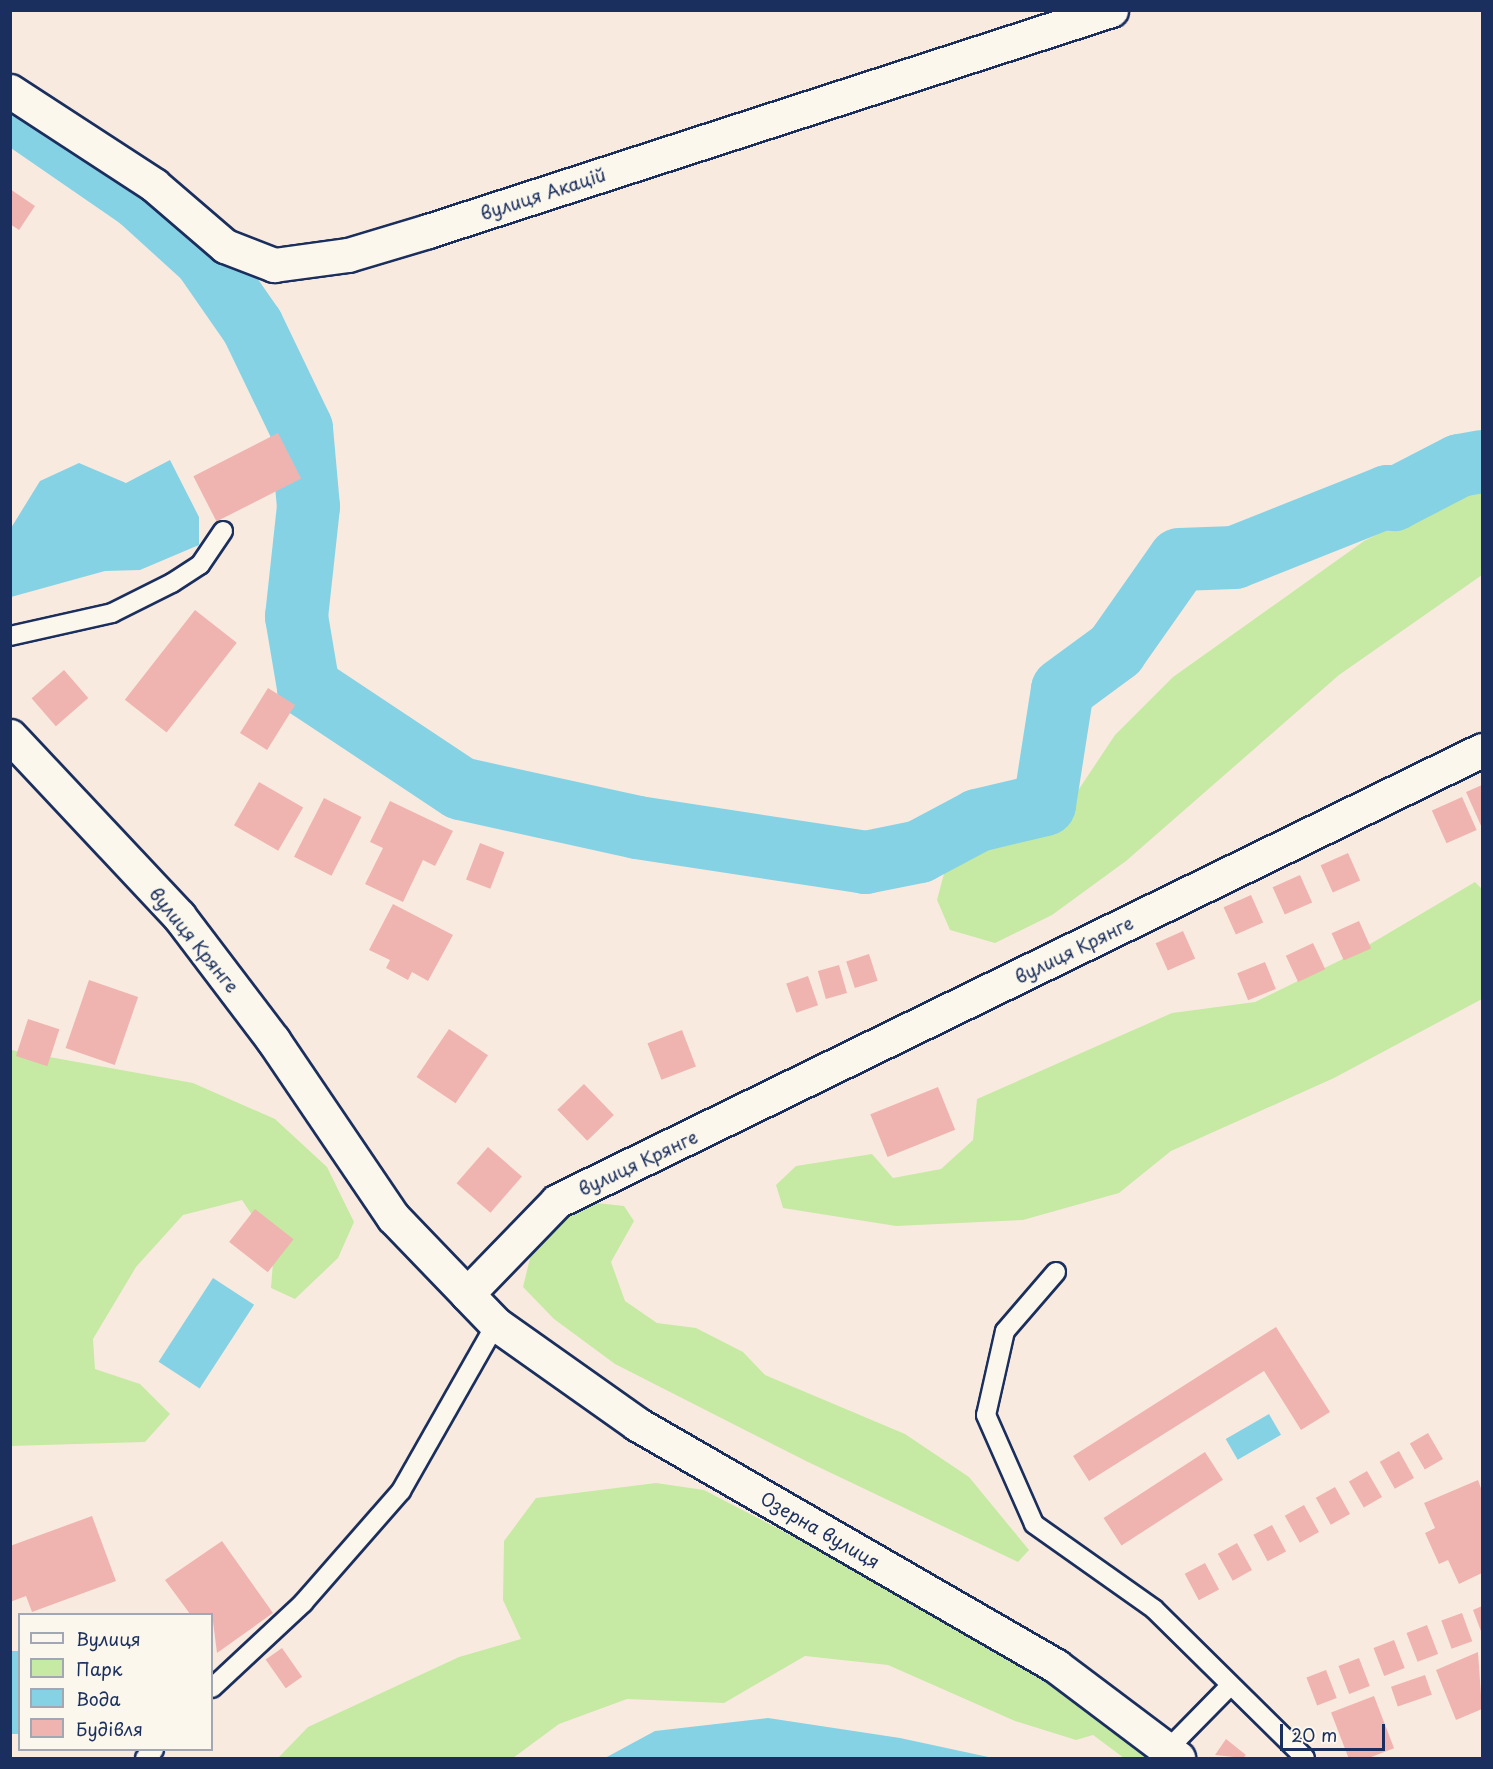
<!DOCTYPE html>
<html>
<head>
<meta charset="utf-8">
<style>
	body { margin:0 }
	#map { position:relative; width:1493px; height:1769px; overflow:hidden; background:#f9eae0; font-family:"Playpen Sans",sans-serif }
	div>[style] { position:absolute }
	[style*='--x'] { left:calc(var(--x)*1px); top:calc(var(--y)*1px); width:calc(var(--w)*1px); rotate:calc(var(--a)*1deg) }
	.green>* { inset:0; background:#c6eaa4 }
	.water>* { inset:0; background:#86d2e5; transform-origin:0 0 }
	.river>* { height:63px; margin:-31.5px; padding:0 31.5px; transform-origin:31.5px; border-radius:31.5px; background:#86d2e5 }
	.building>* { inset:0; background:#f0b4b0; transform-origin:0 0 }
	.roads { filter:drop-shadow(2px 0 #1b2f5e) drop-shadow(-2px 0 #1b2f5e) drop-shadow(0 2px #1b2f5e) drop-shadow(0 -2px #1b2f5e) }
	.lane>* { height:18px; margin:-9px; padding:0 9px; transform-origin:9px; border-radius:9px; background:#fbf7ec }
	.street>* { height:33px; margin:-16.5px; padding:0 16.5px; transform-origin:16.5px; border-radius:16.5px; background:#fbf7ec }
	.secondary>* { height:33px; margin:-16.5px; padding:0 16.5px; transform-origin:16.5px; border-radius:16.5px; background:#fbf7ec }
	span { translate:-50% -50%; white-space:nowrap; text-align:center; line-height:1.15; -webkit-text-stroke:4.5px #fbf7ec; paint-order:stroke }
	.street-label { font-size:18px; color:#1b2f5e }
	.frame { position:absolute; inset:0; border:12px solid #1b2f5e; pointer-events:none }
	.legend { position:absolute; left:18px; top:1613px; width:195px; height:138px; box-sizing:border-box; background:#fbf7ec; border:2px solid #a1a7b3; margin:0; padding:8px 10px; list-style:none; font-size:18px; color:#1b2f5e }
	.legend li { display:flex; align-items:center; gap:12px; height:30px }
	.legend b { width:30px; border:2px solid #a1a7b3 }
	.scale { position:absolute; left:1280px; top:1724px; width:105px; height:27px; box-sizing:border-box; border:3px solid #1b2f5e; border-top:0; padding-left:8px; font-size:18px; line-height:21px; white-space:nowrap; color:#1b2f5e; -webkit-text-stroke:4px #fbf7ec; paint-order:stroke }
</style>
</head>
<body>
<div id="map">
	<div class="green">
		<div style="clip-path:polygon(1482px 482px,1482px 575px,1339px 675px,1126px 861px,1052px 915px,995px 943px,950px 930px,937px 900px,946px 866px,1007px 841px,1075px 795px,1115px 735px,1173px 677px,1364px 541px)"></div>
		<div style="clip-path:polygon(1475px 882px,1482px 889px,1482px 999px,1334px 1078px,1171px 1151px,1119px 1193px,1023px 1220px,896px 1226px,783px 1208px,776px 1185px,796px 1166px,872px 1154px,893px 1178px,941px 1169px,973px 1140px,977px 1099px,1172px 1013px,1255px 1002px,1355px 953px)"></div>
		<div style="clip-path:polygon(11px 1050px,193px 1083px,275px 1119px,327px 1167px,354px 1222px,338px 1258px,295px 1299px,271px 1288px,274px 1248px,242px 1200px,183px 1215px,136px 1267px,93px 1339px,95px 1369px,140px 1384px,170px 1414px,145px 1442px,11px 1446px)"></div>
		<div style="clip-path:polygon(597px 1203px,624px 1206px,634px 1221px,611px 1262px,625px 1301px,657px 1323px,696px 1328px,743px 1352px,765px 1375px,905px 1434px,969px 1477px,1029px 1550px,1018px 1562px,808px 1462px,615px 1364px,554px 1319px,523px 1287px,532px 1250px,558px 1219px)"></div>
		<div style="clip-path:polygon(656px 1483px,704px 1490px,965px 1626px,1156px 1758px,1124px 1758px,1093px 1735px,1076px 1740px,1015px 1721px,888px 1665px,805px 1656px,724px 1703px,627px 1699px,559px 1724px,513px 1758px,278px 1758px,308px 1727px,459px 1657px,521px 1639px,503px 1600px,504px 1541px,536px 1498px)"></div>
	</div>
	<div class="water">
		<div style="clip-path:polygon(170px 460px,199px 517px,199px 545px,140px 570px,105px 571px,11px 597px,11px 528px,40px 481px,79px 463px,126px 483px)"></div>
		<div style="left:213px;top:1278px;width:49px;height:100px;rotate:33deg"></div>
		<div style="left:1269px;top:1414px;width:24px;height:50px;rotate:60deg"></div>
		<div style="left:19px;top:1651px;width:83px;height:9px;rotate:90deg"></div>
		<div style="clip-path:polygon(768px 1718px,900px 1738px,993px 1758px,605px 1758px,655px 1731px)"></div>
	</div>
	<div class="river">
		<div style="--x:10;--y:109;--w:157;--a:34.6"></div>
		<div style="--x:139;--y:198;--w:88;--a:42.2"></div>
		<div style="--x:204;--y:257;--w:84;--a:55.2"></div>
		<div style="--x:252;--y:326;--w:113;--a:64.3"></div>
		<div style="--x:301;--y:428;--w:78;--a:84.9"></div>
		<div style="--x:308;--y:506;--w:111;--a:96.2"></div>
		<div style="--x:296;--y:616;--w:72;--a:80.4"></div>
		<div style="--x:308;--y:687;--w:182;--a:33.6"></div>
		<div style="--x:460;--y:788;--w:181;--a:12.4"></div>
		<div style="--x:637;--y:827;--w:231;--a:8.7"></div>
		<div style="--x:865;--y:862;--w:55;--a:-11.5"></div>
		<div style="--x:919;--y:851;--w:66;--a:-28.1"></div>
		<div style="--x:977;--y:820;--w:69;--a:-13.4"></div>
		<div style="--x:1044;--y:804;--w:116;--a:-81.1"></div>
		<div style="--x:1062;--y:689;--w:66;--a:-36.3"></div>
		<div style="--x:1115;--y:650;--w:111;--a:-54.9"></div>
		<div style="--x:1179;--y:559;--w:55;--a:-2.1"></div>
		<div style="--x:1234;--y:557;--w:165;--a:-21.7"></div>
		<div style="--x:1387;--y:496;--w:7;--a:27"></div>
		<div style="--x:1393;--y:499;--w:74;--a:-27.3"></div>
		<div style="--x:1459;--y:465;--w:23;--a:-10"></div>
	</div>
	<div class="building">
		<div style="clip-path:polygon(10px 189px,35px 206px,19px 230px,10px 224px)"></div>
		<div style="left:278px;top:433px;width:51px;height:95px;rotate:63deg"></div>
		<div style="left:195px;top:610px;width:53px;height:114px;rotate:38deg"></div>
		<div style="left:64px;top:670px;width:37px;height:43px;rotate:49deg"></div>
		<div style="left:268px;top:688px;width:32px;height:53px;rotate:32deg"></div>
		<div style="left:259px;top:782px;width:51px;height:50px;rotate:30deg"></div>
		<div style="clip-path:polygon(1482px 785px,1482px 828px,1466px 792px)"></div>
		<div style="left:1462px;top:797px;width:36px;height:33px;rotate:66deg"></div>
		<div style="left:324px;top:798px;width:42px;height:66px;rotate:27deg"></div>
		<div style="clip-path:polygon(390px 801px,453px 831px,435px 866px,423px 860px,403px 902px,365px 884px,383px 848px,370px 842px)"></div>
		<div style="left:480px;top:843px;width:26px;height:39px;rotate:21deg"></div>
		<div style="left:1348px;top:853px;width:30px;height:30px;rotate:66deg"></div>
		<div style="left:1300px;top:875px;width:30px;height:30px;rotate:66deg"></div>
		<div style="left:1251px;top:895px;width:30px;height:30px;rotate:66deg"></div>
		<div style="clip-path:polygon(393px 904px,453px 935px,428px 981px,412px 972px,408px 980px,386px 968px,390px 960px,369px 950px)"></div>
		<div style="left:1359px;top:921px;width:30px;height:30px;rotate:66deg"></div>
		<div style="left:1183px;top:931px;width:30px;height:30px;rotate:66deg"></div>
		<div style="left:1313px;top:943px;width:29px;height:30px;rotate:65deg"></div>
		<div style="left:869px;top:954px;width:28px;height:24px;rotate:72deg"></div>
		<div style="left:1265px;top:962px;width:29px;height:30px;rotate:68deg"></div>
		<div style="left:839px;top:965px;width:29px;height:22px;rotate:74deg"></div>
		<div style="left:808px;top:976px;width:31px;height:23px;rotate:71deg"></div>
		<div style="left:89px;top:980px;width:52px;height:72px;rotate:19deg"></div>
		<div style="left:28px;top:1019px;width:33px;height:39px;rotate:18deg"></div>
		<div style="left:449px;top:1029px;width:47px;height:58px;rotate:34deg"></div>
		<div style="left:682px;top:1030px;width:39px;height:37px;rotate:69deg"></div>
		<div style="left:584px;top:1084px;width:43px;height:37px;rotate:46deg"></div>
		<div style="left:938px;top:1087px;width:46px;height:73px;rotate:68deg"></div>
		<div style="left:488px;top:1147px;width:45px;height:48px;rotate:41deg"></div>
		<div style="left:255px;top:1209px;width:49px;height:42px;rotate:38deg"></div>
		<div style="clip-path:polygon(1276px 1327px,1330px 1412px,1301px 1430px,1264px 1371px,1089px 1481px,1073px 1456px)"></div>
		<div style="left:1428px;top:1433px;width:30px;height:21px;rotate:60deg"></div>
		<div style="left:1399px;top:1451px;width:31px;height:22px;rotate:61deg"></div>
		<div style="left:1205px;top:1452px;width:33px;height:121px;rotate:57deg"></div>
		<div style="left:1367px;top:1471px;width:30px;height:21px;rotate:60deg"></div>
		<div style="clip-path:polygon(1478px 1480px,1482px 1491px,1482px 1573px,1459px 1584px,1448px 1560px,1439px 1564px,1425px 1533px,1435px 1528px,1424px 1503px)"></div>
		<div style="left:1335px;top:1487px;width:31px;height:22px;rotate:61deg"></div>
		<div style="left:1304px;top:1505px;width:31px;height:22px;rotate:61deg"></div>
		<div style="clip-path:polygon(92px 1516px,116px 1581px,32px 1612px,26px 1596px,10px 1602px,10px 1546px)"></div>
		<div style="left:1272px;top:1525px;width:30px;height:21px;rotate:62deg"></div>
		<div style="clip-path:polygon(222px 1541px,273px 1613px,217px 1653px,212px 1614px,190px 1614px,165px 1580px)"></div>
		<div style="left:1237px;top:1543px;width:31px;height:22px;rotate:61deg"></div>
		<div style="left:1205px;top:1563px;width:30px;height:23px;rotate:62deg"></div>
		<div style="clip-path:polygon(1482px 1606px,1482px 1634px,1473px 1610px)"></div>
		<div style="left:1462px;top:1613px;width:30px;height:22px;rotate:70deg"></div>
		<div style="left:1427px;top:1625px;width:31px;height:22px;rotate:69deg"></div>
		<div style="left:1394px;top:1640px;width:30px;height:22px;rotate:69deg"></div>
		<div style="left:282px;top:1648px;width:35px;height:20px;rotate:55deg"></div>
		<div style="clip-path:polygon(1478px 1652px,1482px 1709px,1456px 1720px,1436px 1670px)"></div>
		<div style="left:1359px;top:1658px;width:30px;height:22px;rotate:69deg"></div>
		<div style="left:1326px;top:1670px;width:30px;height:21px;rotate:69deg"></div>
		<div style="left:1425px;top:1675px;width:21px;height:36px;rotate:71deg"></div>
		<div style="left:1374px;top:1696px;width:56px;height:46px;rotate:69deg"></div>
		<div style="clip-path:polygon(1226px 1739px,1246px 1755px,1243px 1758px,1215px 1755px)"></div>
	</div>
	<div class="roads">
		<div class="lane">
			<div style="--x:10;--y:636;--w:105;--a:-12.7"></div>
			<div style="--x:112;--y:613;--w:67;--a:-26.6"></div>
			<div style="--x:172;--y:583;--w:33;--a:-33"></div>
			<div style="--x:200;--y:565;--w:41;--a:-55.9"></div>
			<div style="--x:1056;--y:1272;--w:78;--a:130.8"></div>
			<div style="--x:1005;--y:1331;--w:86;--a:102.7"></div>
			<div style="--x:986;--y:1415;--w:119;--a:66.2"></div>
			<div style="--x:1034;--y:1524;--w:147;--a:35.3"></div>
			<div style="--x:1154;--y:1609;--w:212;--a:44.6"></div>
			<div style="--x:212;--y:1688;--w:125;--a:-43"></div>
			<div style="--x:303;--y:1603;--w:149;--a:-48.8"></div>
			<div style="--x:401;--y:1491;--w:192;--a:-60.4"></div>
			<div style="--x:1169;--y:1748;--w:86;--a:-45.5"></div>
			<div style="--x:145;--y:1758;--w:12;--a:-42"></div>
		</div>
		<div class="street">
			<div style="--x:10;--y:91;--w:172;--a:33.1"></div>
			<div style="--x:154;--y:185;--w:94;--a:40.7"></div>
			<div style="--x:225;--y:246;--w:53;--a:21.2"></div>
			<div style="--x:274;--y:265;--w:75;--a:-7.7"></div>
			<div style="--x:348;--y:255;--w:84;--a:-16.7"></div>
			<div style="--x:428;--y:231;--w:718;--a:-17.93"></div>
		</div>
		<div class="secondary">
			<div style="--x:10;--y:736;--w:247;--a:46.8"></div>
			<div style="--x:179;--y:916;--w:156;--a:52.8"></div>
			<div style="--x:273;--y:1040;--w:214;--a:55.9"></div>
			<div style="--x:393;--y:1217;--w:107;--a:46.1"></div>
			<div style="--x:467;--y:1294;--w:129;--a:-45.9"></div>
			<div style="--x:557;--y:1201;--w:1029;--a:-25.99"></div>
			<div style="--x:467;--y:1294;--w:42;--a:46"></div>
			<div style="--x:496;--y:1324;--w:173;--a:35.3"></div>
			<div style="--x:637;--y:1424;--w:484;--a:30"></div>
			<div style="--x:1056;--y:1666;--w:153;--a:37"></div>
		</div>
	</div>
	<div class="street-label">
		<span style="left:543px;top:194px;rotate:-18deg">вулиця Акацій</span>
		<span style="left:194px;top:940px;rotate:51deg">вулиця Крянге</span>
		<span style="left:1074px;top:950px;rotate:-26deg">вулиця Крянге</span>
		<span style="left:638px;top:1163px;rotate:-25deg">вулиця Крянге</span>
		<span style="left:820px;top:1530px;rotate:30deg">Озерна вулиця</span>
	</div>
	<div class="frame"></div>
	<ul class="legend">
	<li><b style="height:8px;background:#fbf7ec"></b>Вулиця</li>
	<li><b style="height:16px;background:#c6eaa4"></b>Парк</li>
	<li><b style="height:16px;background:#86d2e5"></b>Вода</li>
	<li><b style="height:16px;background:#f0b4b0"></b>Будівля</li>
	</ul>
	<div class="scale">20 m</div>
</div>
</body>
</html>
